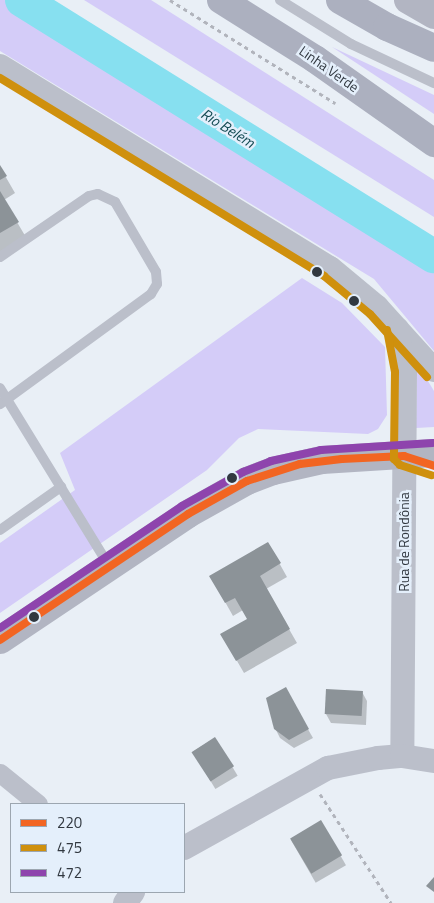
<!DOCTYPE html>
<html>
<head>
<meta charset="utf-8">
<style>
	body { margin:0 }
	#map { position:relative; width:434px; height:903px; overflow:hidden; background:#e9eff6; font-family:"Titillium Web",sans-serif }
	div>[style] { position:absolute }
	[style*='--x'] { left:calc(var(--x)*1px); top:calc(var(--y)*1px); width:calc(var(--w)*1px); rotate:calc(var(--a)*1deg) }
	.green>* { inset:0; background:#d4ccf8 }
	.shadow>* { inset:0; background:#0003; transform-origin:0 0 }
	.river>* { height:34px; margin:-17px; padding:0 17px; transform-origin:17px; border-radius:17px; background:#87e0f0 }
	.building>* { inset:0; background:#8c9398; transform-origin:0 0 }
	.path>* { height:3px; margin-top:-1.5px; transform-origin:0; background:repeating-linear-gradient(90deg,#b1b4bc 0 4px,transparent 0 8px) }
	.service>* { height:10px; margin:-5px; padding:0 5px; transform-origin:5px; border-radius:5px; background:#bbbfca }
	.minor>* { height:19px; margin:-9.5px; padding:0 9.5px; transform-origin:9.5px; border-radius:9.5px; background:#bbbfca }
	.tertiary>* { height:24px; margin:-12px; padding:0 12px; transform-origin:12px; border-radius:12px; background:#bbbfca }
	.secondary>* { height:28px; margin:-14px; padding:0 14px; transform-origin:14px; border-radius:14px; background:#b2b5c2 }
	.trunk>* { height:28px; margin:-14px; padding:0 14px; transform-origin:14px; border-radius:14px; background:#acb0bf }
	.bus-1>* { height:8px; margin:-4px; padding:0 4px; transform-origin:4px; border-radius:4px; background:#f26522 }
	.bus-2>* { height:8px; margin:-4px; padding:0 4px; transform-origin:4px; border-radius:4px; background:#cf900d }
	.bus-3>* { height:8px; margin:-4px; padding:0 4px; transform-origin:4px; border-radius:4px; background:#8e44ad }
	.dots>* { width:14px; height:14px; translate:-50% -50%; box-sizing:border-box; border:2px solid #e4effb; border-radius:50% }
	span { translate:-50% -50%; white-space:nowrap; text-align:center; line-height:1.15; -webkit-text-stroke:5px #e4effb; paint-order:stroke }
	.street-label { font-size:14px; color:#313840 }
	.water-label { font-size:15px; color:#154c54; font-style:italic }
	.legend { position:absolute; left:10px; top:803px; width:175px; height:90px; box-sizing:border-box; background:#e4effb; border:1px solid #9ca6b0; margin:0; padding:6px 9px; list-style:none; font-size:15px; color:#313840 }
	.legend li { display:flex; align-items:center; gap:10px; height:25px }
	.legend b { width:25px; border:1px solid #9ca6b0 }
</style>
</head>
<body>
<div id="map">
	<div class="green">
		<div style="clip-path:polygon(0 0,6px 0,120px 70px,360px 219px,434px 269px,434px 351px,374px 279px,0 51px)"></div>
		<div style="clip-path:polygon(84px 0,151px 0,434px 180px,434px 217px)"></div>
		<div style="clip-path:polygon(332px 47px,434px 95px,434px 114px)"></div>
		<div style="clip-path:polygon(302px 278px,342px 303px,385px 347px,387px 415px,378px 429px,368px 434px,258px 429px,239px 438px,207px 470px,0 613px,0 543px,75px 490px,60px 453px)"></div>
		<div style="clip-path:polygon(417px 363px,434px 391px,434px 427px,416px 428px)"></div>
	</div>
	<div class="shadow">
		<div style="clip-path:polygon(0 167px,15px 193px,4px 200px,27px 239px,0 255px)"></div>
		<div style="clip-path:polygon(268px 543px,287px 577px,266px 589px,297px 643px,244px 673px,222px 635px,249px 619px,243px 610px,233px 616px,211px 577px)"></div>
		<div style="clip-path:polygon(285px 689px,313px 738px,294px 748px,280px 738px,275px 728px)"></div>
		<div style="clip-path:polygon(362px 692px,367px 701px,366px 725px,331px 723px,326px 714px)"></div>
		<div style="left:215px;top:738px;width:44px;height:26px;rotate:59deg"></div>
		<div style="left:321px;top:822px;width:50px;height:35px;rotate:60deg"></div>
	</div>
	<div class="river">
		<div style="--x:22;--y:0;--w:485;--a:31.9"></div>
	</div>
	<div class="building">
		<div style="clip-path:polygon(0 165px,7px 176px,0 180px)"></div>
		<div style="clip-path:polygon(0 191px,19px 222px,0 233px)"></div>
		<div style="clip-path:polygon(268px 542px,281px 563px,260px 576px,290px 629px,236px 661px,220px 634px,247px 619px,235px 598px,225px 603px,209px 576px)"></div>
		<div style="clip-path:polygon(286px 687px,309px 729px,289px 740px,274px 729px,266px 698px)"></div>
		<div style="left:326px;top:689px;width:37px;height:25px;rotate:3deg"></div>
		<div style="left:215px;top:737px;width:35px;height:28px;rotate:57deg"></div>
		<div style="left:321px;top:820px;width:41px;height:36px;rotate:59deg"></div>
		<div style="clip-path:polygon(434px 877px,434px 892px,426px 886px)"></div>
	</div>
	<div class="path">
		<div style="--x:170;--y:0;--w:195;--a:32"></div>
		<div style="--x:320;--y:794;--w:130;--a:56.9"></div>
	</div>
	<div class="service">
		<div style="--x:280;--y:0;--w:84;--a:31.8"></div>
		<div style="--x:351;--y:44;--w:92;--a:25.2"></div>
		<div style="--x:0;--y:257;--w:108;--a:-34.4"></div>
		<div style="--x:89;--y:196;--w:9;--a:-13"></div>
		<div style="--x:98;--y:194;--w:19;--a:25"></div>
		<div style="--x:115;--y:202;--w:81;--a:59.6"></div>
		<div style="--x:156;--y:272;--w:12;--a:85"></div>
		<div style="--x:157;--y:284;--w:12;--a:121"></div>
		<div style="--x:151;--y:294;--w:187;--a:143.9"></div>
		<div style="--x:0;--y:388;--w:209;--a:58.5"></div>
		<div style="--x:0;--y:530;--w:75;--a:-35.2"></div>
	</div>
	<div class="minor">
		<div style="--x:0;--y:773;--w:49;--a:39.2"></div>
	</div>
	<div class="tertiary">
		<div style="--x:0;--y:66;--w:387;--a:31.5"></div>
		<div style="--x:330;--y:268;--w:61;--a:39.7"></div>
		<div style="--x:377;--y:307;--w:85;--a:47.9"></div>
		<div style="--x:397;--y:329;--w:43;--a:79.2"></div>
		<div style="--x:405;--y:371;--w:385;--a:90.4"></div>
		<div style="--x:184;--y:848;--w:165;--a:-29.1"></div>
		<div style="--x:328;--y:768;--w:51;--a:-11.3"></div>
		<div style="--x:378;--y:758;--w:24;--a:-5"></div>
		<div style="--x:402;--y:756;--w:32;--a:9"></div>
		<div style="--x:125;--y:903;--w:14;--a:-54"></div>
	</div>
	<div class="secondary">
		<div style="--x:408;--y:0;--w:30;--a:30"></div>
		<div style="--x:0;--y:640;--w:226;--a:-33.8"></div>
		<div style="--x:188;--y:514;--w:68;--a:-29.2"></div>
		<div style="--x:247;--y:481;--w:28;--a:-21"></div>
		<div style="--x:273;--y:471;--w:50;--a:-12.7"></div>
		<div style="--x:322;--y:460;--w:112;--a:-3.6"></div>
	</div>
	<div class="trunk">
		<div style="--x:221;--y:0;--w:111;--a:32.1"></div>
		<div style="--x:315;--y:59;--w:146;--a:35.2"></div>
		<div style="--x:340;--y:0;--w:54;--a:29.9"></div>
		<div style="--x:387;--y:27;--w:51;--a:24.1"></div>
	</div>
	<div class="bus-1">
		<div style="--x:0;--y:640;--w:226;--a:-33.8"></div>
		<div style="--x:188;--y:514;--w:68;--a:-29.2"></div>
		<div style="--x:247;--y:481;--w:56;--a:-17.8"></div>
		<div style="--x:300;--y:464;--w:42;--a:-6.8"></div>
		<div style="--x:342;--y:459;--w:62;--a:-2.8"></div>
		<div style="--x:404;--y:456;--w:32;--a:18"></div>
	</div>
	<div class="bus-2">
		<div style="--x:0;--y:78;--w:380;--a:31.4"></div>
		<div style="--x:324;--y:276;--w:60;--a:39.6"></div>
		<div style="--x:370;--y:314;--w:85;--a:47.9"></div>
		<div style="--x:387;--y:330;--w:43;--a:79.2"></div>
		<div style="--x:395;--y:372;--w:87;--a:90.7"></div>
		<div style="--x:394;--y:459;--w:8;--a:45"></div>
		<div style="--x:400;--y:465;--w:33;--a:18"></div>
	</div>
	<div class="bus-3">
		<div style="--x:0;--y:628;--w:219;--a:-33.8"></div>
		<div style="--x:182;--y:506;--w:70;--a:-29.1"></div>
		<div style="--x:243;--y:472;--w:30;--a:-21"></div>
		<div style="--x:271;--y:461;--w:51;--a:-12.4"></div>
		<div style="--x:321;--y:450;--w:112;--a:-3.6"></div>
	</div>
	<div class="dots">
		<div style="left:317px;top:272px;background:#313840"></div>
		<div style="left:354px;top:301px;background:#313840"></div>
		<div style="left:232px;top:478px;background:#313840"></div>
		<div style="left:34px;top:617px;background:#313840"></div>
	</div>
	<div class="street-label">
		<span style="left:329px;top:69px;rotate:35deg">Linha Verde</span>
		<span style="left:404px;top:542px;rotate:-90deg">Rua de Rondônia</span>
	</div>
	<div class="water-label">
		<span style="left:228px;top:128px;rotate:32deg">Rio Belém</span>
	</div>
	<ul class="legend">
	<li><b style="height:6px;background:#f26522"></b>220</li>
	<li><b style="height:6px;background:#cf900d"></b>475</li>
	<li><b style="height:6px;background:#8e44ad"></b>472</li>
	</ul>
</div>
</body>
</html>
